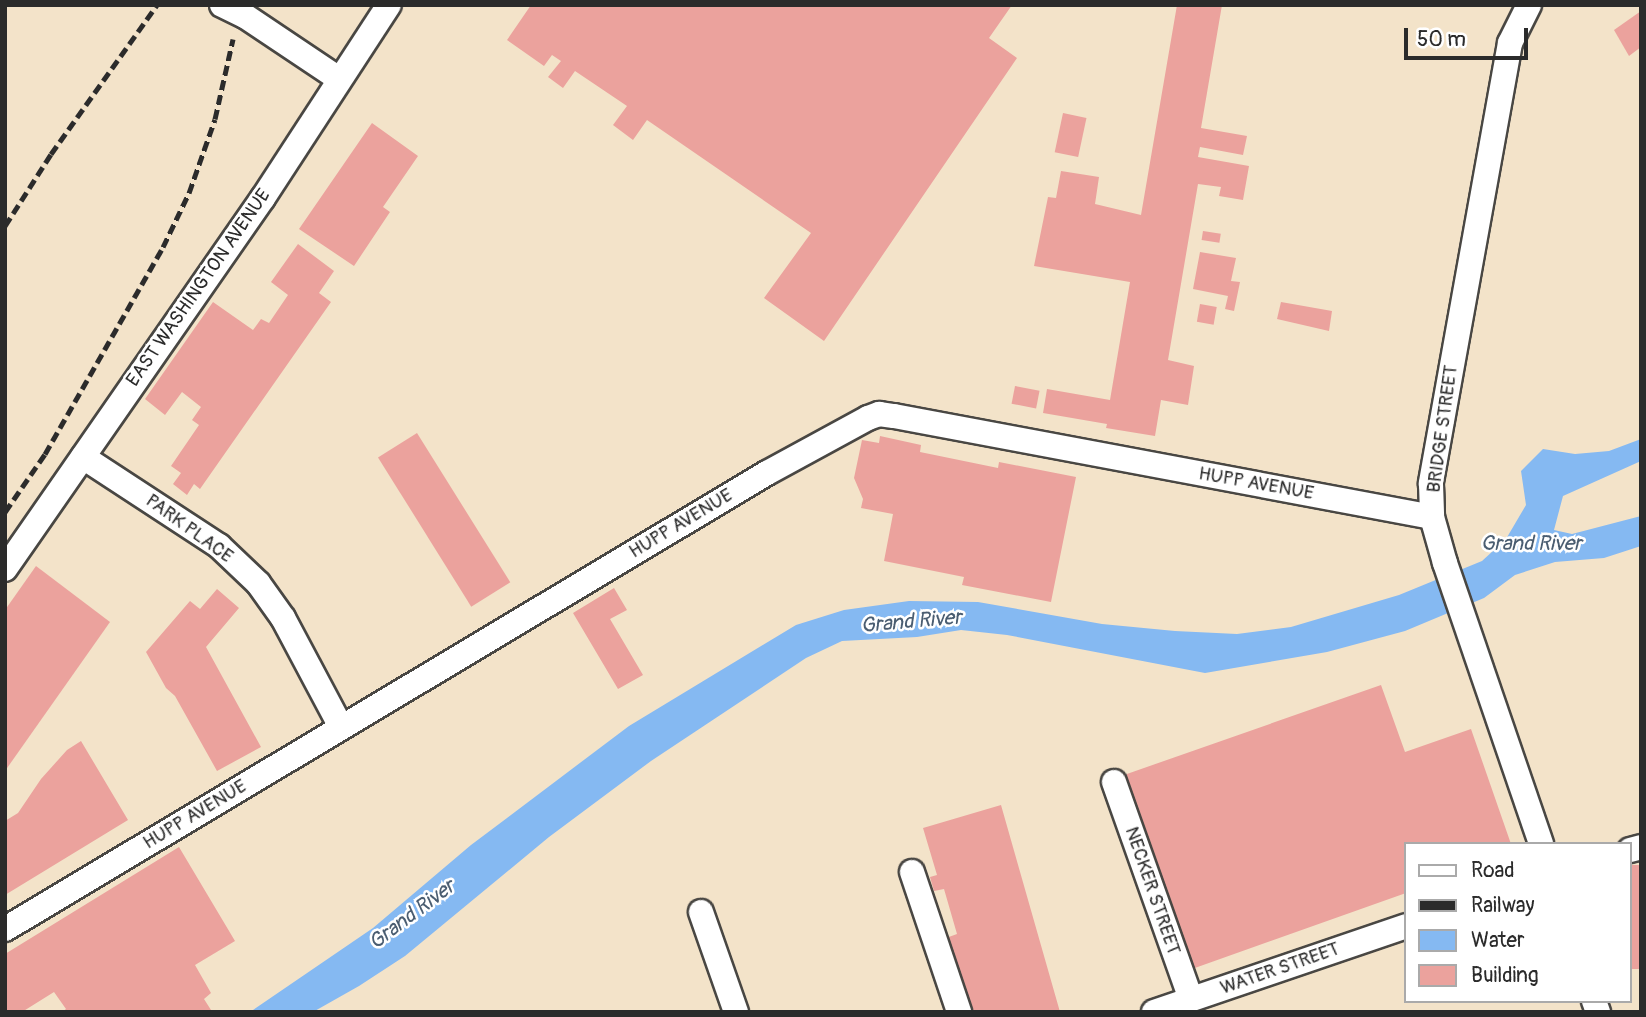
<!DOCTYPE html>
<html>
<head>
<meta charset="utf-8">
<style>
	body { margin:0 }
	#map { position:relative; width:1646px; height:1017px; overflow:hidden; background:#f3e3c9; font-family:Pangolin,sans-serif }
	div>[style] { position:absolute }
	[style*='--x'] { left:calc(var(--x)*1px); top:calc(var(--y)*1px); width:calc(var(--w)*1px); rotate:calc(var(--a)*1deg) }
	.water>* { inset:0; background:#85b9f2 }
	.building>* { inset:0; background:#eba29d; transform-origin:0 0 }
	.roads { filter:drop-shadow(2px 0 #494743) drop-shadow(-2px 0 #494743) drop-shadow(0 2px #494743) drop-shadow(0 -2px #494743) }
	.minor>* { height:24px; margin:-12px; padding:0 12px; transform-origin:12px; border-radius:12px; background:#fff }
	.rail>* { height:5px; margin-top:-2.5px; transform-origin:0; background:repeating-linear-gradient(90deg,#2b2b2b 0 10px,transparent 0 15px) }
	span { translate:-50% -50%; white-space:nowrap; text-align:center; line-height:1.15; -webkit-text-stroke:5px #fff; paint-order:stroke }
	.street-label { font-size:19px; color:#2b2b2b }
	.water-label { font-size:21px; color:#4a5d71; font-style:italic }
	.frame { position:absolute; inset:0; border:7px solid #2b2b2b; pointer-events:none }
	.legend { position:absolute; left:1404px; top:842px; width:228px; height:161px; box-sizing:border-box; background:#fff; border:2px solid #aaa; margin:0; padding:9px 12px; list-style:none; font-size:21px; color:#2b2b2b }
	.legend li { display:flex; align-items:center; gap:14px; height:35px }
	.legend b { width:35px; border:2px solid #aaa }
	.scale { position:absolute; left:1404px; top:28px; width:124px; height:32px; box-sizing:border-box; border:4px solid #2b2b2b; border-top:0; padding-left:9px; font-size:21px; line-height:24px; white-space:nowrap; color:#2b2b2b; -webkit-text-stroke:5px #fff; paint-order:stroke }
</style>
</head>
<body>
<div id="map">
	<div class="water">
		<div style="clip-path:polygon(1641px 439px,1641px 461px,1563px 496px,1554px 530px,1572px 534px,1641px 516px,1641px 546px,1604px 558px,1555px 562px,1515px 575px,1484px 598px,1405px 631px,1327px 652px,1205px 673px,1007px 635px,961px 630px,917px 637px,842px 641px,806px 658px,651px 761px,549px 837px,405px 956px,359px 986px,313px 1012px,250px 1012px,373px 928px,471px 845px,629px 726px,796px 625px,844px 610px,909px 601px,978px 602px,1102px 624px,1175px 631px,1237px 634px,1291px 627px,1399px 595px,1482px 561px,1506px 539px,1526px 505px,1521px 471px,1543px 449px,1575px 454px,1609px 451px)"></div>
	</div>
	<div class="building">
		<div style="clip-path:polygon(531px 5px,1012px 5px,989px 38px,1017px 58px,824px 341px,764px 298px,811px 233px,647px 120px,633px 140px,613px 125px,627px 106px,575px 71px,563px 88px,548px 77px,561px 61px,552px 55px,544px 66px,507px 40px)"></div>
		<div style="clip-path:polygon(1177px 5px,1222px 5px,1201px 128px,1247px 136px,1243px 155px,1200px 147px,1198px 157px,1249px 166px,1243px 200px,1219px 196px,1221px 187px,1198px 184px,1168px 360px,1194px 366px,1188px 405px,1161px 400px,1155px 436px,1106px 428px,1107px 424px,1043px 413px,1047px 389px,1110px 400px,1130px 282px,1034px 266px,1048px 197px,1056px 198px,1061px 171px,1099px 177px,1095px 204px,1141px 215px)"></div>
		<div style="clip-path:polygon(1641px 11px,1641px 47px,1629px 56px,1614px 30px)"></div>
		<div style="left:1063px;top:113px;width:24px;height:40px;rotate:12deg"></div>
		<div style="clip-path:polygon(372px 123px,418px 156px,383px 207px,390px 212px,354px 266px,299px 229px)"></div>
		<div style="left:1203px;top:231px;width:18px;height:9px;rotate:9deg"></div>
		<div style="clip-path:polygon(298px 244px,334px 271px,319px 293px,331px 302px,200px 489px,194px 484px,187px 495px,173px 484px,181px 473px,171px 466px,199px 425px,192px 420px,201px 407px,182px 392px,165px 415px,145px 399px,213px 302px,253px 330px,261px 319px,269px 323px,288px 295px,271px 282px)"></div>
		<div style="clip-path:polygon(1200px 252px,1236px 258px,1231px 281px,1240px 282px,1234px 311px,1225px 309px,1228px 296px,1193px 289px)"></div>
		<div style="clip-path:polygon(1281px 302px,1332px 311px,1329px 331px,1277px 319px)"></div>
		<div style="left:1200px;top:304px;width:17px;height:18px;rotate:10deg"></div>
		<div style="left:1015px;top:386px;width:25px;height:18px;rotate:11deg"></div>
		<div style="left:417px;top:433px;width:176px;height:46px;rotate:58deg"></div>
		<div style="clip-path:polygon(880px 436px,921px 445px,920px 452px,998px 468px,999px 462px,1076px 477px,1051px 602px,962px 585px,964px 577px,884px 561px,893px 514px,861px 508px,863px 499px,854px 478px,862px 440px,879px 443px)"></div>
		<div style="clip-path:polygon(36px 566px,110px 622px,5px 771px,5px 610px)"></div>
		<div style="clip-path:polygon(614px 588px,627px 610px,610px 619px,643px 675px,618px 689px,573px 613px)"></div>
		<div style="clip-path:polygon(217px 589px,239px 608px,206px 647px,261px 747px,217px 771px,175px 696px,166px 688px,146px 652px,190px 601px,200px 609px)"></div>
		<div style="clip-path:polygon(1381px 685px,1405px 752px,1471px 729px,1511px 844px,1406px 844px,1406px 893px,1192px 969px,1124px 775px)"></div>
		<div style="clip-path:polygon(81px 741px,128px 820px,5px 895px,5px 821px,18px 813px,41px 779px,67px 750px)"></div>
		<div style="clip-path:polygon(1001px 805px,1060px 1012px,967px 1012px,946px 938px,957px 934px,944px 889px,934px 891px,930px 877px,937px 875px,923px 828px)"></div>
		<div style="clip-path:polygon(179px 847px,235px 941px,195px 965px,211px 993px,204px 999px,211px 1010px,62px 1012px,66px 1009px,54px 992px,22px 1012px,5px 1012px,5px 954px)"></div>
		<div style="left:1641px;top:865px;width:104px;height:12px;rotate:90deg"></div>
	</div>
	<div class="roads">
		<div class="minor">
			<div style="--x:222;--y:5;--w:25;--a:26"></div>
			<div style="--x:245;--y:16;--w:113;--a:33.8"></div>
			<div style="--x:1529;--y:5;--w:42;--a:116.6"></div>
			<div style="--x:1510;--y:43;--w:448;--a:100.2"></div>
			<div style="--x:1431;--y:484;--w:33;--a:88"></div>
			<div style="--x:1432;--y:517;--w:48;--a:74.2"></div>
			<div style="--x:1445;--y:563;--w:297;--a:71.1"></div>
			<div style="--x:83;--y:457;--w:163;--a:33.2"></div>
			<div style="--x:219;--y:546;--w:54;--a:43.5"></div>
			<div style="--x:258;--y:583;--w:43;--a:54.5"></div>
			<div style="--x:283;--y:618;--w:123;--a:62"></div>
			<div style="--x:5;--y:569;--w:452;--a:-55.2"></div>
			<div style="--x:263;--y:198;--w:230;--a:-56.9"></div>
			<div style="--x:1114;--y:782;--w:230;--a:70.5"></div>
			<div style="--x:1630;--y:850;--w:11;--a:-15"></div>
			<div style="--x:912;--y:872;--w:148;--a:71.4"></div>
			<div style="--x:701;--y:912;--w:106;--a:70.7"></div>
			<div style="--x:5;--y:929;--w:888;--a:-30.9"></div>
			<div style="--x:767;--y:473;--w:115;--a:-28.6"></div>
			<div style="--x:868;--y:418;--w:12;--a:-20"></div>
			<div style="--x:879;--y:414;--w:15;--a:8"></div>
			<div style="--x:894;--y:416;--w:547;--a:10.63"></div>
			<div style="--x:1594;--y:1001;--w:12;--a:70"></div>
			<div style="--x:1154;--y:1012;--w:266;--a:-18.8"></div>
		</div>
	</div>
	<div class="rail">
		<div style="--x:5;--y:226;--w:85;--a:-57.4"></div>
		<div style="--x:51;--y:154;--w:183;--a:-54.6"></div>
		<div style="--x:5;--y:512;--w:70;--a:-55.4"></div>
		<div style="--x:45;--y:454;--w:238;--a:-60.3"></div>
		<div style="--x:163;--y:247;--w:60;--a:-64.3"></div>
		<div style="--x:189;--y:193;--w:78;--a:-70.6"></div>
		<div style="--x:215;--y:119;--w:82;--a:-77.3"></div>
	</div>
	<div class="street-label">
		<span style="left:199px;top:288px;rotate:-55deg">EAST WASHINGTON AVENUE</span>
		<span style="left:1443px;top:429px;rotate:-82deg">BRIDGE STREET</span>
		<span style="left:1256px;top:484px;rotate:10deg">HUPP AVENUE</span>
		<span style="left:681px;top:524px;rotate:-31deg">HUPP AVENUE</span>
		<span style="left:189px;top:529px;rotate:36deg">PARK PLACE</span>
		<span style="left:195px;top:815px;rotate:-31deg">HUPP AVENUE</span>
		<span style="left:1152px;top:891px;rotate:71deg">NECKER STREET</span>
		<span style="left:1280px;top:969px;rotate:-19deg">WATER STREET</span>
	</div>
	<div class="water-label">
		<span style="left:1531px;top:544px">Grand River</span>
		<span style="left:911px;top:622px;rotate:-5deg">Grand River</span>
		<span style="left:412px;top:915px;rotate:-37deg">Grand River</span>
	</div>
	<div class="frame"></div>
	<ul class="legend">
	<li><b style="height:9px;background:#fff"></b>Road</li>
	<li><b style="height:9px;background:#2b2b2b"></b>Railway</li>
	<li><b style="height:19px;background:#85b9f2"></b>Water</li>
	<li><b style="height:19px;background:#eba29d"></b>Building</li>
	</ul>
	<div class="scale">50 m</div>
</div>
</body>
</html>
